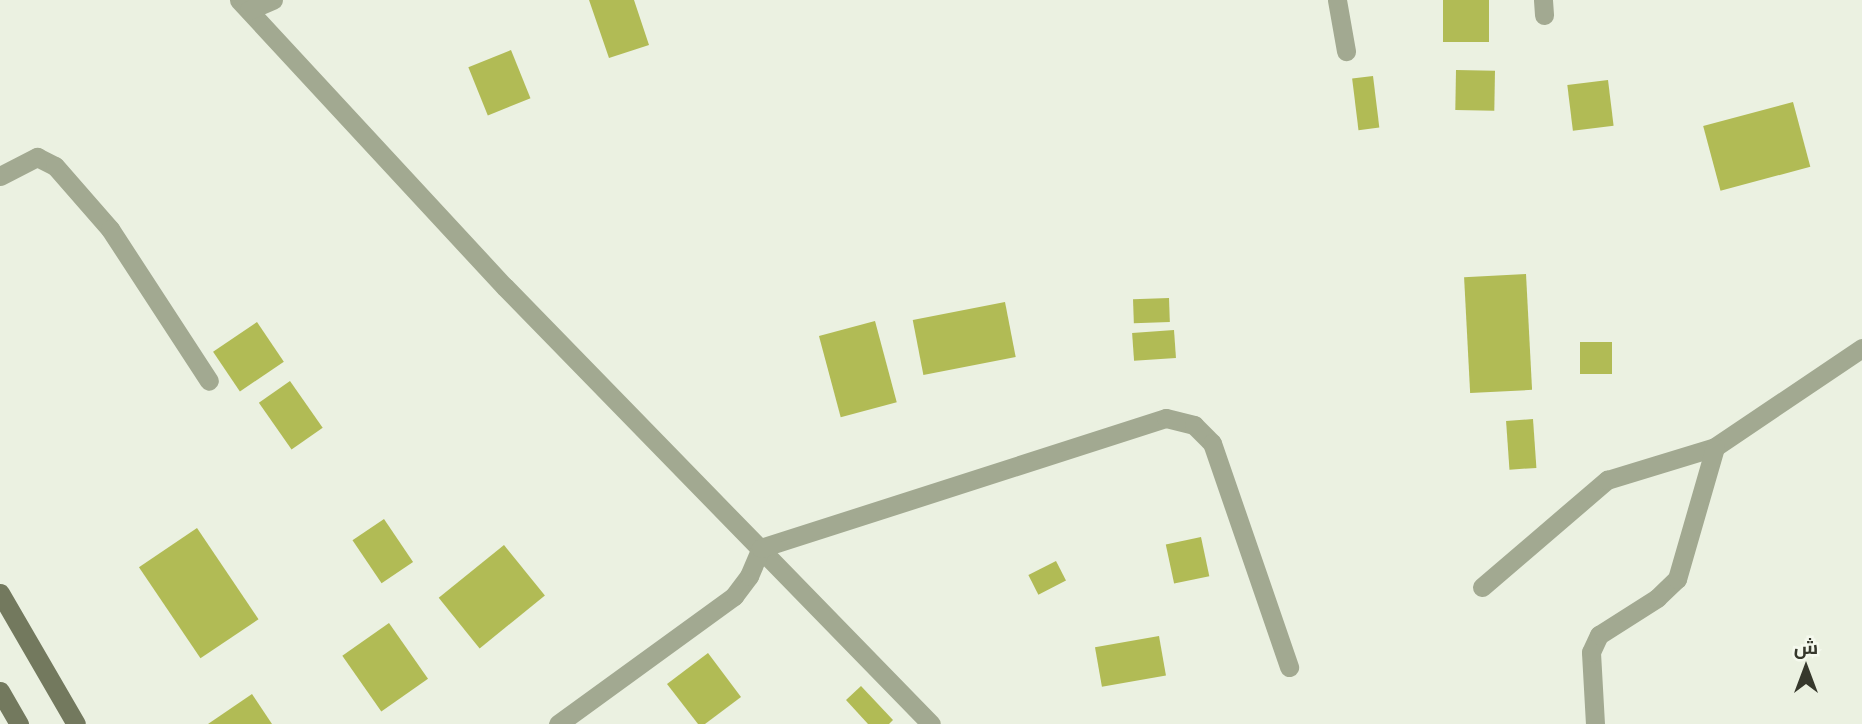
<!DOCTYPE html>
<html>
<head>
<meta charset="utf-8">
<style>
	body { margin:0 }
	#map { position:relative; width:1862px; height:724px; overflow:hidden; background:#ebf1e1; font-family:Commissioner,Cairo,sans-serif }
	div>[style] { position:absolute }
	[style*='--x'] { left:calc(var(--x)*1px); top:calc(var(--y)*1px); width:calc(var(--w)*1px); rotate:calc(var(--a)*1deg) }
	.building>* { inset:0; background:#b1bb55; transform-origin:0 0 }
	.minor>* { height:19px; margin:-9.5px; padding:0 9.5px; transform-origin:9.5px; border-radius:9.5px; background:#a2a991 }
	.primary>* { height:19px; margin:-9.5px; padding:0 9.5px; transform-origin:9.5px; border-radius:9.5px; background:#73795e }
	span { translate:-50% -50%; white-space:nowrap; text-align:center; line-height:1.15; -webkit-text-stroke:6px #f5f9ee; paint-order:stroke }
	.north { position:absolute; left:1771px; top:633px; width:70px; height:70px; -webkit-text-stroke:5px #f5f9ee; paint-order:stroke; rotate:0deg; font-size:19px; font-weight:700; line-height:28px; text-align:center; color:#36382c }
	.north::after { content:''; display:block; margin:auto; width:24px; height:32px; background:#36382c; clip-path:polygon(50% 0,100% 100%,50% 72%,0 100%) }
</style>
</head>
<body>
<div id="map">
	<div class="building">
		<div style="clip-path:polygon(589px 0,634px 0,649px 45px,609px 58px)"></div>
		<div style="left:1443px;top:0;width:46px;height:42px"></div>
		<div style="left:511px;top:50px;width:52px;height:46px;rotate:68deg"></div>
		<div style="left:1456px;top:70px;width:39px;height:40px;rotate:1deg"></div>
		<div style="left:1373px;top:76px;width:52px;height:21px;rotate:83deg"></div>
		<div style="left:1608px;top:80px;width:46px;height:41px;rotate:83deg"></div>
		<div style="left:1793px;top:102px;width:67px;height:93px;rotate:75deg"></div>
		<div style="left:1526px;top:274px;width:116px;height:62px;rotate:87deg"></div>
		<div style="left:1169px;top:298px;width:24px;height:36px;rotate:88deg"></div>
		<div style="left:1005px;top:302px;width:56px;height:94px;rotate:79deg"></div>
		<div style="left:875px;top:321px;width:84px;height:58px;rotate:75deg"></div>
		<div style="left:257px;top:322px;width:48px;height:53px;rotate:56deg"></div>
		<div style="left:1174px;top:330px;width:28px;height:42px;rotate:86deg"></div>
		<div style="left:1612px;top:342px;width:32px;height:32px;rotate:90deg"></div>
		<div style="left:290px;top:381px;width:57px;height:38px;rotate:55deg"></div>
		<div style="left:1533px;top:419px;width:49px;height:27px;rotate:86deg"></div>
		<div style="left:384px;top:519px;width:52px;height:38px;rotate:56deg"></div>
		<div style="left:197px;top:528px;width:110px;height:70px;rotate:56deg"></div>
		<div style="left:1201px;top:537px;width:40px;height:36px;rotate:78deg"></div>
		<div style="left:504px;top:545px;width:65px;height:84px;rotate:51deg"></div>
		<div style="left:1056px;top:561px;width:22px;height:31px;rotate:63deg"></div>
		<div style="left:389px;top:623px;width:68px;height:57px;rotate:55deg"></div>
		<div style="left:1159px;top:636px;width:40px;height:65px;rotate:80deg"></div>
		<div style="clip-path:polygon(708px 653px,741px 697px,705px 724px,698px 724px,667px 684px)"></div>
		<div style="clip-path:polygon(861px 686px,893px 720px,889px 724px,868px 724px,846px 700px)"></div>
		<div style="clip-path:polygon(252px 694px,272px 724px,208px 724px)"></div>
	</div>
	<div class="minor">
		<div style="--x:239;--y:0;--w:391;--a:47.2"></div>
		<div style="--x:505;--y:287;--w:610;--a:45.73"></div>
		<div style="--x:1337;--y:0;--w:52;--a:80"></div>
		<div style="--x:1543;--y:0;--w:15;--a:86"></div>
		<div style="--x:249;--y:10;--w:26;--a:-23"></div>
		<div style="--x:0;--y:176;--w:42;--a:-27.2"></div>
		<div style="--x:37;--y:157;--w:20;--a:27"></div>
		<div style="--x:55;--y:166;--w:84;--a:48.9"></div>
		<div style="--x:110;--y:229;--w:181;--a:56.9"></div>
		<div style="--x:1482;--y:587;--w:165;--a:-40.6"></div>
		<div style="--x:1607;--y:480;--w:113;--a:-17"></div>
		<div style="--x:1715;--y:447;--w:177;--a:-34"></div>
		<div style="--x:558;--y:724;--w:218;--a:-36"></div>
		<div style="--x:734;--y:596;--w:25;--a:-53"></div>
		<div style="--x:749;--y:576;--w:30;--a:-67"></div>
		<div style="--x:761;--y:548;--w:425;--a:-17.8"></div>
		<div style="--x:1166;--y:418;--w:29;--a:14"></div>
		<div style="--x:1194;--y:425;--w:25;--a:45"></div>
		<div style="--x:1212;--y:443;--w:237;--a:71"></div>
		<div style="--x:1595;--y:724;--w:72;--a:-93.2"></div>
		<div style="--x:1591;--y:652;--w:19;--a:-65"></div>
		<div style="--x:1599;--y:635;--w:69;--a:-32.5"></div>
		<div style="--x:1657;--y:598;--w:28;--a:-44"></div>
		<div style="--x:1677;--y:579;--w:137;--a:-73.9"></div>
	</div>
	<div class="primary">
		<div style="--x:0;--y:593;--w:151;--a:59.9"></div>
		<div style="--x:0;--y:691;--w:38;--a:60"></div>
	</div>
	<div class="north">ش</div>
</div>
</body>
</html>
